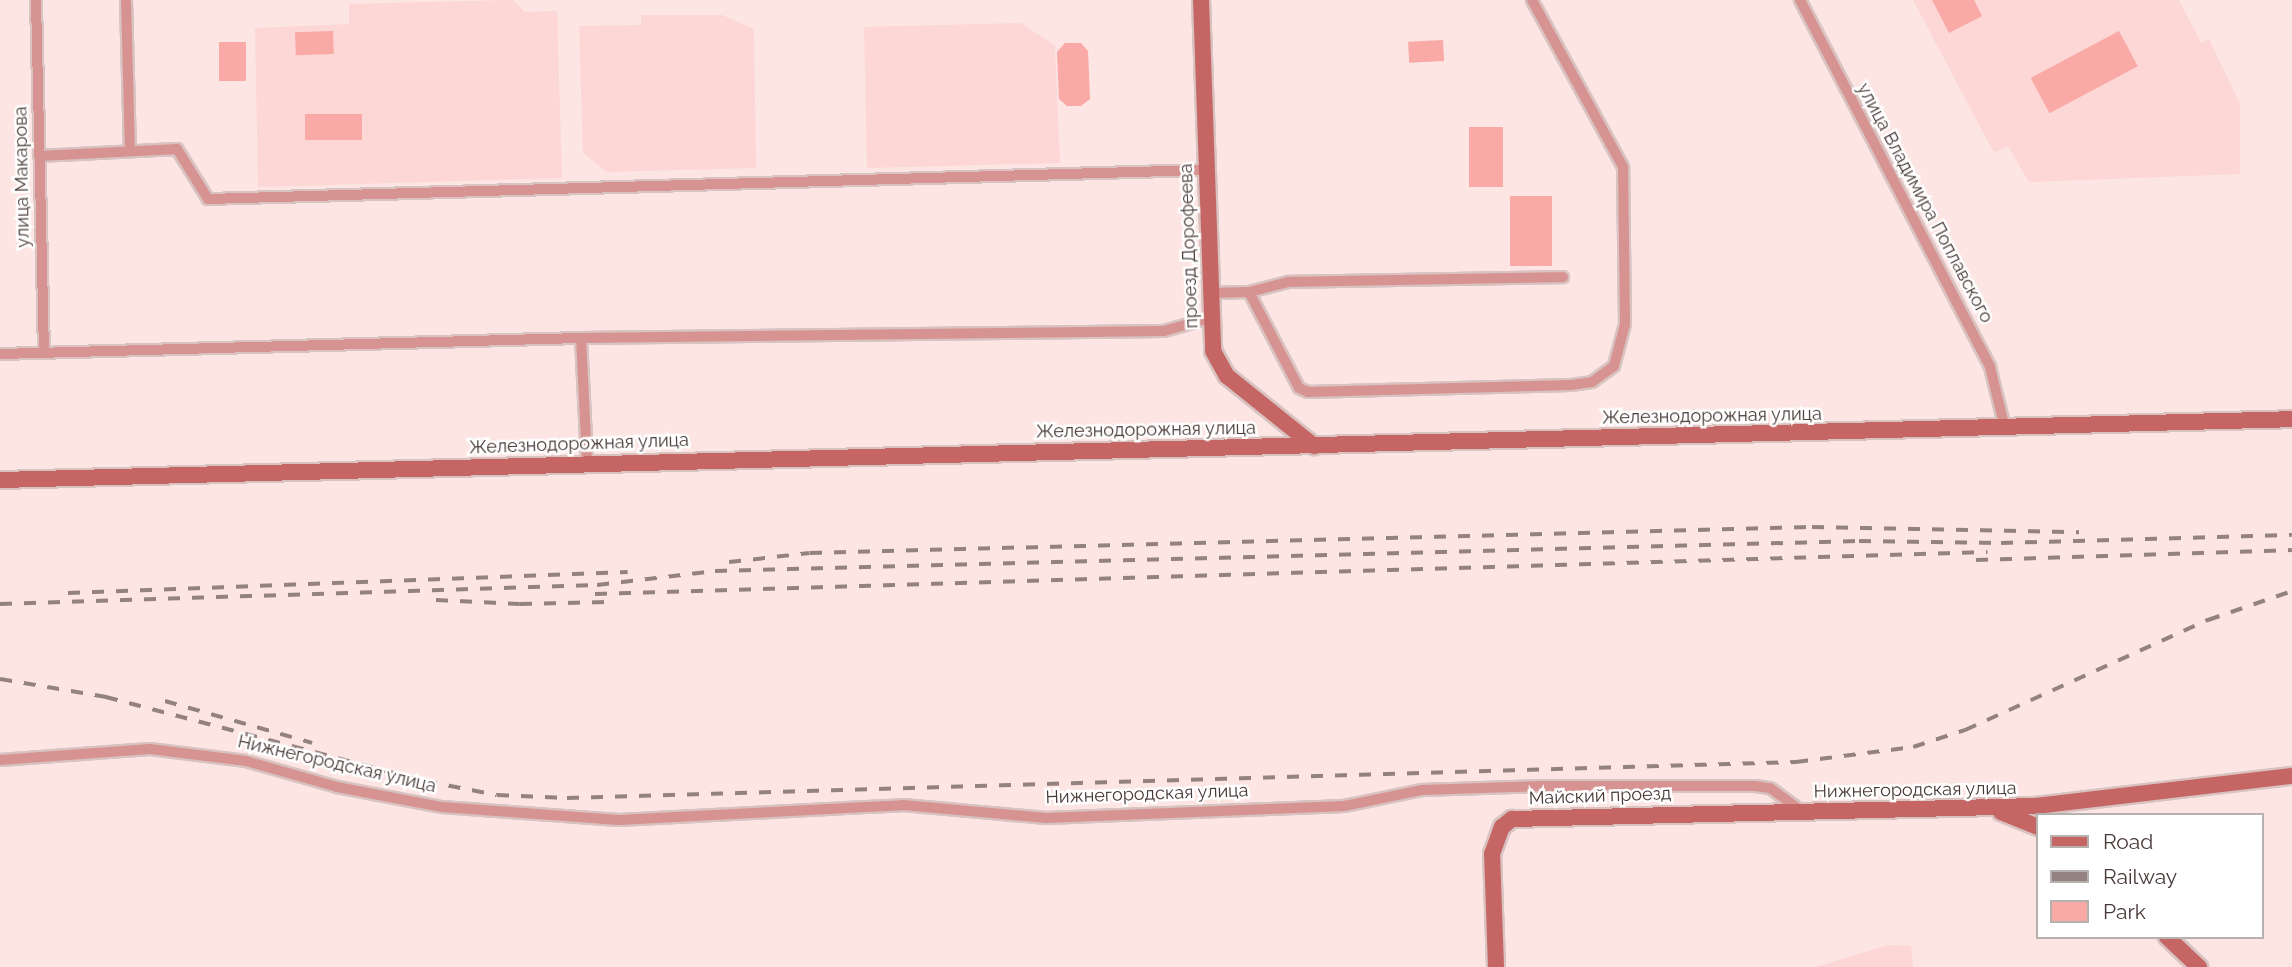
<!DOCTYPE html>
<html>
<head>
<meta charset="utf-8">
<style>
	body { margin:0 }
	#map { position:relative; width:2292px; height:967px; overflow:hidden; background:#fce5e3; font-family:Raleway,sans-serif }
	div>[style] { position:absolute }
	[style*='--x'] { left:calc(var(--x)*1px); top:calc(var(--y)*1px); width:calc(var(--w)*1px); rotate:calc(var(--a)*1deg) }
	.built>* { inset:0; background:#fcd7d5 }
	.green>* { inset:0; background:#f9a9a6; transform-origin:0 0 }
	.roads { filter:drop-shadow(2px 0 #d8c3c1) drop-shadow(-2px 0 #d8c3c1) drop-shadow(0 2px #d8c3c1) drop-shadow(0 -2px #d8c3c1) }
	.street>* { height:10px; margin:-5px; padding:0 5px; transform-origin:5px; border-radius:5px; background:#d69391 }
	.secondary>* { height:16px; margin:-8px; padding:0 8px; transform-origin:8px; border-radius:8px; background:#c56665 }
	.rail>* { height:3.5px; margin-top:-1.75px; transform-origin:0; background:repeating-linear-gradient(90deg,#948280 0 12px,transparent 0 24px) }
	span { translate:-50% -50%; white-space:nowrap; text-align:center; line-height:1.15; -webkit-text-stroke:5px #fff; paint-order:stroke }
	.street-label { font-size:18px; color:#483938 }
	.legend { position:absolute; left:2036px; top:813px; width:228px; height:126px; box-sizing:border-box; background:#fff; border:2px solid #b6b0af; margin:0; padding:9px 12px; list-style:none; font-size:21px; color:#483938 }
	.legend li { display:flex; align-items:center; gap:14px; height:35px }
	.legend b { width:35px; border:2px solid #b6b0af }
</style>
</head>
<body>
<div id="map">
	<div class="built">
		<div style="clip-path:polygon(513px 0,525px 12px,557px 11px,562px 178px,258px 187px,255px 28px,349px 24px,349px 4px)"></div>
		<div style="clip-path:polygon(1913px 0,2179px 0,2201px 43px,2209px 39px,2240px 104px,2240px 174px,2029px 182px,2008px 146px,1994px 153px)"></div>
		<div style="clip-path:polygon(641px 15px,722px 15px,754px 29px,756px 168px,607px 172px,583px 153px,579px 26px,641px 25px)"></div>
		<div style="clip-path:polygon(1021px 23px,1055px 46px,1060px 163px,867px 168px,864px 27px)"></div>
		<div style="clip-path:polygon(1888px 945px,1911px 946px,1913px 967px,1816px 967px)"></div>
	</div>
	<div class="green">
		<div style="clip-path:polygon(1932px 0,1974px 0,1982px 16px,1949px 33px)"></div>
		<div style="left:333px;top:31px;width:23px;height:38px;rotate:88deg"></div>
		<div style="left:2119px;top:31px;width:40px;height:100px;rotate:62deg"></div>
		<div style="left:1443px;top:40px;width:21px;height:35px;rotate:87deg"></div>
		<div style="left:246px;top:42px;width:39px;height:27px;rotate:90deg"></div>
		<div style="clip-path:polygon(1065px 43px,1081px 43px,1088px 51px,1090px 99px,1081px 106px,1067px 106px,1059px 99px,1057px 52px)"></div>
		<div style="left:362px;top:114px;width:26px;height:57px;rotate:90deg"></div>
		<div style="left:1469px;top:127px;width:34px;height:60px"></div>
		<div style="left:1510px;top:196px;width:42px;height:70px"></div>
	</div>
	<div class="roads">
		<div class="street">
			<div style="--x:36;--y:0;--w:353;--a:88.7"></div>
			<div style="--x:126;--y:0;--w:151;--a:88.5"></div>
			<div style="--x:1800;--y:0;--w:413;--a:62.6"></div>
			<div style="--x:1990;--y:367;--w:63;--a:76.2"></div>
			<div style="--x:39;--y:156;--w:138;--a:-2.9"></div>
			<div style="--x:177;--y:149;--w:59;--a:58.2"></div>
			<div style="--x:208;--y:199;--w:996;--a:-1.67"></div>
			<div style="--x:1249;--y:292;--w:108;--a:62.5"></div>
			<div style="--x:1299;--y:388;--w:10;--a:24"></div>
			<div style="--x:1308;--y:392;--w:263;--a:-1.5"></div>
			<div style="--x:1571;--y:385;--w:21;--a:-8"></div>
			<div style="--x:1592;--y:382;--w:27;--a:-36"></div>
			<div style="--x:1614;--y:366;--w:43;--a:-75.3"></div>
			<div style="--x:1625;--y:324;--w:157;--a:-90.7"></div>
			<div style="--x:1623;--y:167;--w:190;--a:-118.6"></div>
			<div style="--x:1209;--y:293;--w:40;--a:-1.4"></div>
			<div style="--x:1249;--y:292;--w:40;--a:-14.4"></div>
			<div style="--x:1288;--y:282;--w:275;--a:-1"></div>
			<div style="--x:581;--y:338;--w:124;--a:87.2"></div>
			<div style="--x:0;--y:354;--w:581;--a:-1.58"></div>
			<div style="--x:581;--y:338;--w:583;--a:-0.69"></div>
			<div style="--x:1164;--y:331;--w:48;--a:-15.8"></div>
			<div style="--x:0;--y:760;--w:150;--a:-4.2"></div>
			<div style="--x:150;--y:749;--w:97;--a:7.1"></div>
			<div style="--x:246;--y:761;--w:95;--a:15.9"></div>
			<div style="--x:337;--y:787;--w:107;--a:10.8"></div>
			<div style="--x:442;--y:807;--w:177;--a:4.2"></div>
			<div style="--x:619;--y:820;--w:284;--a:-3"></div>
			<div style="--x:903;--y:805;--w:144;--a:5.2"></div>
			<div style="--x:1046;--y:818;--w:298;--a:-2.3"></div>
			<div style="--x:1344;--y:806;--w:80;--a:-11.6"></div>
			<div style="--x:1422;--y:790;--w:121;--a:-1.9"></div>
			<div style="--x:1543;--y:786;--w:212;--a:0"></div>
			<div style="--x:1755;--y:786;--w:15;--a:8"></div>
			<div style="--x:1770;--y:788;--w:39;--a:36"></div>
		</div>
		<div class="secondary">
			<div style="--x:1201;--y:0;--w:351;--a:88"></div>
			<div style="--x:1213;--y:351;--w:29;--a:61"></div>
			<div style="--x:1227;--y:376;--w:112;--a:38.8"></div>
			<div style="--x:0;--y:480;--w:2293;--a:-1.52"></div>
			<div style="--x:2001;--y:812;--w:40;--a:22"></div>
			<div style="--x:2167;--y:937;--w:44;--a:43.2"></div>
			<div style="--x:1496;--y:967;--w:113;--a:-92"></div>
			<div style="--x:1492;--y:854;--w:29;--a:-70"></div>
			<div style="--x:1502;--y:827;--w:13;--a:-39"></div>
			<div style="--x:1512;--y:819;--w:523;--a:-1.42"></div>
			<div style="--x:2035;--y:806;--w:259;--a:-6.7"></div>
		</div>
	</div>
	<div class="rail">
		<div style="--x:1976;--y:560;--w:316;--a:-1.8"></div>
		<div style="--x:729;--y:562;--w:81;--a:-6.3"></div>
		<div style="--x:810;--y:553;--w:1002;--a:-1.49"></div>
		<div style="--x:1812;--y:527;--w:267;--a:1.1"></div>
		<div style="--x:68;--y:593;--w:560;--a:-2.15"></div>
		<div style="--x:595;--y:594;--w:1393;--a:-1.73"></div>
		<div style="--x:436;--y:600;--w:84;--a:2.7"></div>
		<div style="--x:520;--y:604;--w:88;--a:-1.3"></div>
		<div style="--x:0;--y:604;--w:597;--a:-1.82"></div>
		<div style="--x:597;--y:585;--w:119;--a:-6.8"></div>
		<div style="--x:715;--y:571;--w:1144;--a:-1.5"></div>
		<div style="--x:1859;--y:541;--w:142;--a:0.8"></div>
		<div style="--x:2001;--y:543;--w:291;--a:-1.6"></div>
		<div style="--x:0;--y:679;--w:108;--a:9.6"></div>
		<div style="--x:106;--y:697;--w:330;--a:14.8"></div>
		<div style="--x:425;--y:781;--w:73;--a:11"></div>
		<div style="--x:497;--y:795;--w:70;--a:2.5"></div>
		<div style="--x:567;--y:798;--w:1230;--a:-1.68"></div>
		<div style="--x:1796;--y:762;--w:118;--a:-7.3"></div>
		<div style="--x:1913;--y:747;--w:55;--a:-18.1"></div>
		<div style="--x:1965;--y:730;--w:267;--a:-24.4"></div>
		<div style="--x:2208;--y:620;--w:89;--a:-19"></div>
		<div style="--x:165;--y:701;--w:153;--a:15.9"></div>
	</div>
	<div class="street-label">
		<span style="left:22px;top:177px;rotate:-91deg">улица Макарова</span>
		<span style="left:1925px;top:203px;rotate:62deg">улица Владимира Поплавского</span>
		<span style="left:1189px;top:246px;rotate:-92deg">проезд Дорофеева</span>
		<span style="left:1712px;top:416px;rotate:-1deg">Железнодорожная улица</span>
		<span style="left:1146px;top:430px;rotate:-1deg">Железнодорожная улица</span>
		<span style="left:579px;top:444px;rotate:-2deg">Железнодорожная улица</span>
		<span style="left:337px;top:764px;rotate:13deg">Нижнегородская улица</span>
		<span style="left:1915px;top:790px;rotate:-1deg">Нижнегородская улица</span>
		<span style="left:1147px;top:794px;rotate:-2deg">Нижнегородская улица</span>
		<span style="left:1600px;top:796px;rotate:-2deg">Майский проезд</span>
	</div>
	<ul class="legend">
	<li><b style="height:9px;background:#c56665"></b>Road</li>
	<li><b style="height:9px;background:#948280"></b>Railway</li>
	<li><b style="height:19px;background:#f9a9a6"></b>Park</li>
	</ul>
</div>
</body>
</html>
